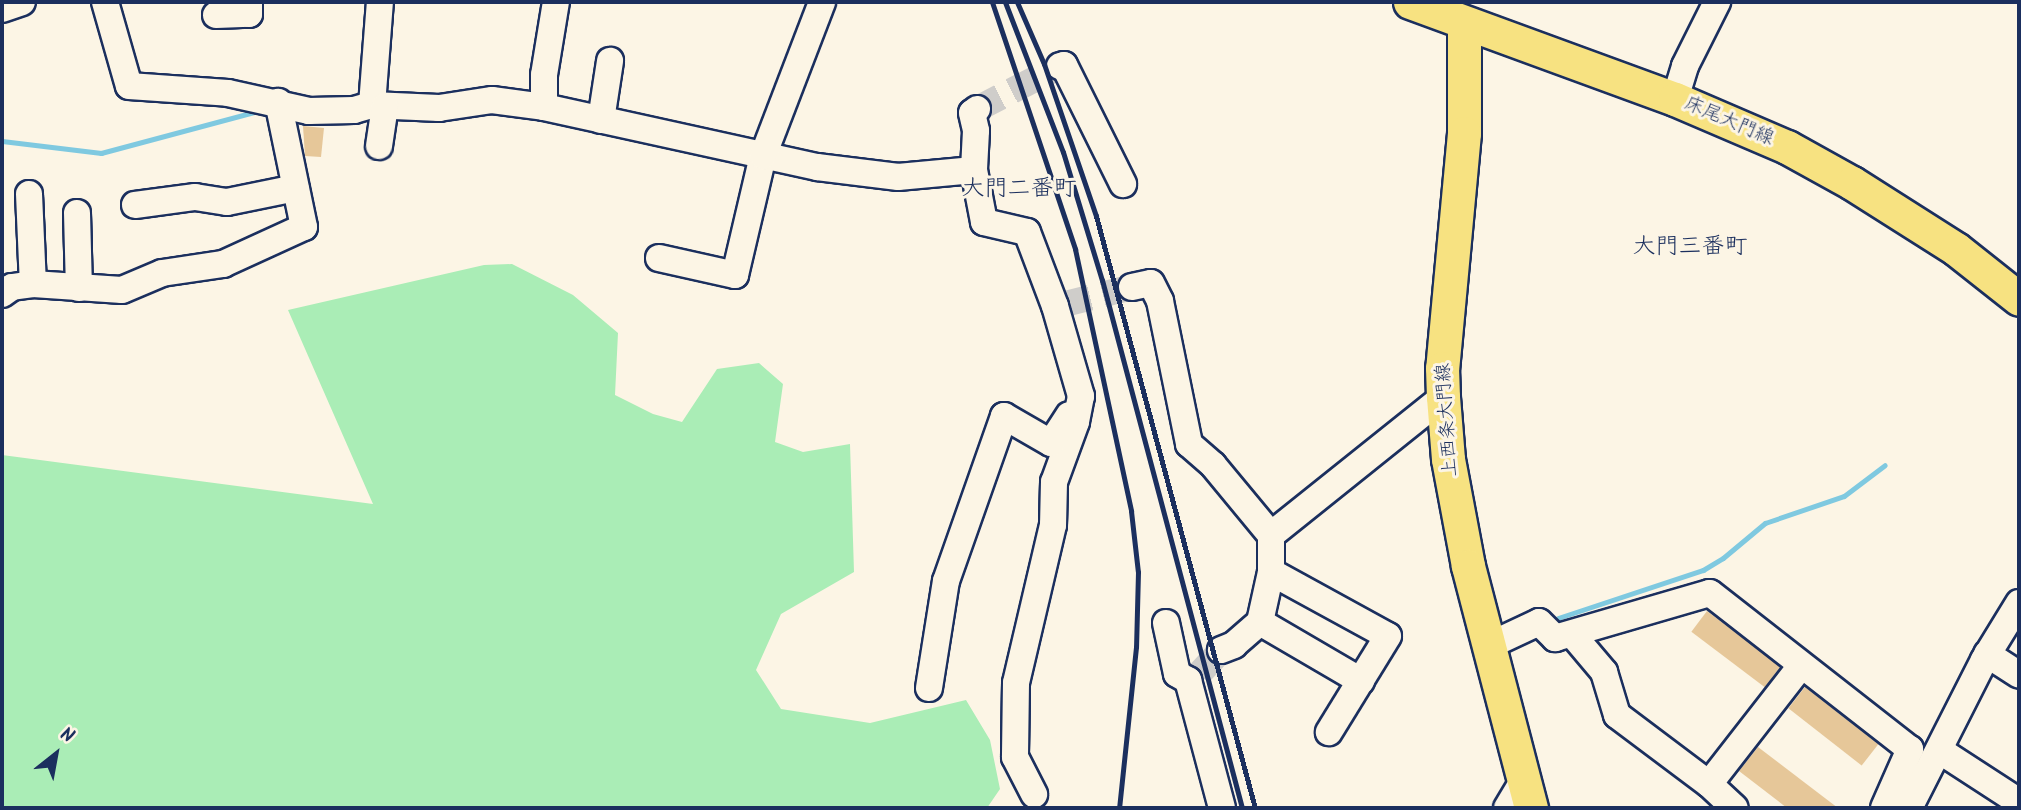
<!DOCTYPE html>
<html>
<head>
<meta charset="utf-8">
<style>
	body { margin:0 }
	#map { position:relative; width:2021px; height:810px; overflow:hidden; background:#fcf5e5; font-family:Kalam,"Klee One",sans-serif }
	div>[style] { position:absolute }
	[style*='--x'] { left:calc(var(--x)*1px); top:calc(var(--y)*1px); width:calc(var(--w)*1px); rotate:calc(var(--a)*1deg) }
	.green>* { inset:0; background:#aaedb6 }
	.stream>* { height:5px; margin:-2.5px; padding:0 2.5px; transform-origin:2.5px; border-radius:2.5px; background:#7fc9e0 }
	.building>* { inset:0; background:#e6c799; transform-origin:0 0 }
	.minor-tunnel>* { height:26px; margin-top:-13px; transform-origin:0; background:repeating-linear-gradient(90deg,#cfcdca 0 26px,transparent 0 39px) }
	.roads { filter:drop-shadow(2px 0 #1b2f5e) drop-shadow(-2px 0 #1b2f5e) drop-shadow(0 2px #1b2f5e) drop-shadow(0 -2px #1b2f5e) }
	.minor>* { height:26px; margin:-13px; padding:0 13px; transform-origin:13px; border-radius:13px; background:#fcf5e5 }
	.major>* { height:33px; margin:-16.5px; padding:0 16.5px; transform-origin:16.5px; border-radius:16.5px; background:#f7e281 }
	.rail>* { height:5px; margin:-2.5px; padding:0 2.5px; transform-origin:2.5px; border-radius:2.5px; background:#1b2f5e }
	span { translate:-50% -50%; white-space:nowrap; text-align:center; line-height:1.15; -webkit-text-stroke:6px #fcf5e5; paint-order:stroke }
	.street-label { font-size:19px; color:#1b2f5e }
	.quarter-label { font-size:23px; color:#1b2f5e }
	.frame { position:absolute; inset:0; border:4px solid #1b2f5e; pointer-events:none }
	.north { position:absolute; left:21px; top:719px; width:70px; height:70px; -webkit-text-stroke:5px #fcf5e5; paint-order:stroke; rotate:31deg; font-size:19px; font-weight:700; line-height:28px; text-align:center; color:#1b2f5e }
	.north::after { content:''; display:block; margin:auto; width:24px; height:32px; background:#1b2f5e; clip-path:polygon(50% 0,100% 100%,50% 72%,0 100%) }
</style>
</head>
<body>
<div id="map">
	<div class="green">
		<div style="clip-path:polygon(512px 264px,573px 295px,618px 333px,615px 395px,653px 414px,682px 422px,717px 369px,759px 363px,783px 384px,775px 442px,803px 452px,850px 444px,854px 572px,781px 614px,756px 670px,781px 709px,870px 723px,966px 700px,990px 740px,1000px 789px,987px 808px,2px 808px,2px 455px,373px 504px,288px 310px,484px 265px)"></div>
	</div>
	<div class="stream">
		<div style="--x:2;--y:141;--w:100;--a:6.9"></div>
		<div style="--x:101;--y:153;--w:163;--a:-15"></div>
		<div style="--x:1558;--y:618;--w:153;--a:-18.3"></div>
		<div style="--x:1703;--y:570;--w:23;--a:-31"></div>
		<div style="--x:1723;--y:558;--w:55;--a:-39.8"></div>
		<div style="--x:1765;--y:523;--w:83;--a:-18.9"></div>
		<div style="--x:1844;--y:496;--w:51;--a:-37.1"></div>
	</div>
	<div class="building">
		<div style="clip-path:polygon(303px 126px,324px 128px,321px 157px,305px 156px)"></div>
		<div style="left:1707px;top:611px;width:92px;height:26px;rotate:37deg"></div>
		<div style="left:1805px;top:687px;width:93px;height:27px;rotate:38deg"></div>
		<div style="clip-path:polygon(1758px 747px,1838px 808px,1787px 808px,1739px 771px)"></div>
	</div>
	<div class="minor-tunnel">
		<div style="--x:977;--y:109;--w:93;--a:-27.4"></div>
		<div style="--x:1065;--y:304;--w:69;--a:-14.2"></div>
		<div style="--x:1199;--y:674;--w:33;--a:-47"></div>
	</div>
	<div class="roads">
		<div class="minor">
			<div style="--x:105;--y:2;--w:87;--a:74.1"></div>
			<div style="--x:129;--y:86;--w:99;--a:4"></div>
			<div style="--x:228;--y:93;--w:83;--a:12.5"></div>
			<div style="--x:309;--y:111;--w:45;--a:-1.3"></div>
			<div style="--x:354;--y:110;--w:19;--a:-16"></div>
			<div style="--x:372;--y:105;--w:67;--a:2.6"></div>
			<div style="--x:439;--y:108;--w:54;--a:-8.6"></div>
			<div style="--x:492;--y:100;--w:52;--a:7.7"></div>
			<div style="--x:544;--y:107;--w:280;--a:12.4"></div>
			<div style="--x:817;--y:167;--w:82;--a:7"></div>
			<div style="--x:898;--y:177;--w:76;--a:-5.3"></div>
			<div style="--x:2;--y:9;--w:21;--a:-19"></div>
			<div style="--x:216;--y:15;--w:33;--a:-2"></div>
			<div style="--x:249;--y:14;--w:12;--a:-90"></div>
			<div style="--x:1060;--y:66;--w:4;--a:-14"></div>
			<div style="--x:1064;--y:65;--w:133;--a:63.6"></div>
			<div style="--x:1675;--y:99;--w:34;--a:-73"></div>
			<div style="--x:1685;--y:66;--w:72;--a:-63.4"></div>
			<div style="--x:372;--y:105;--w:103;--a:-85.6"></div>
			<div style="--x:544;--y:107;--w:32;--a:-90"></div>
			<div style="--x:544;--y:75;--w:74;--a:-80.7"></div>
			<div style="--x:977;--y:109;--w:6;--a:141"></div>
			<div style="--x:972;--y:113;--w:18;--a:77"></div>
			<div style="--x:976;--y:131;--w:39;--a:93"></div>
			<div style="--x:974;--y:170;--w:53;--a:79.1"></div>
			<div style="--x:984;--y:222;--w:44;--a:13.1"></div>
			<div style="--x:1027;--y:232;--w:79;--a:69.3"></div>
			<div style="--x:1055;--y:306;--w:94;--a:73.9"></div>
			<div style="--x:1081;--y:396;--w:26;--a:101"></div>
			<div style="--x:1076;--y:422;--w:64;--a:110.1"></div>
			<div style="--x:1054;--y:482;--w:43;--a:91.3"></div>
			<div style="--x:1053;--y:525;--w:162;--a:103.2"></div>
			<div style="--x:1016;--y:683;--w:74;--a:90.8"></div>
			<div style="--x:1015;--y:757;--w:42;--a:62.8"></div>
			<div style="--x:601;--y:120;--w:60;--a:-81.3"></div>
			<div style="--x:379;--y:146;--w:40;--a:-81.5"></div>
			<div style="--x:29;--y:194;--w:90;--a:87.5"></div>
			<div style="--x:135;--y:205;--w:61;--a:-7.6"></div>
			<div style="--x:195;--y:197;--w:32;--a:9"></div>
			<div style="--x:227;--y:202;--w:70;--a:-11.5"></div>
			<div style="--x:77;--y:213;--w:75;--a:88.5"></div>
			<div style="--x:659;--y:258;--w:78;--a:12.6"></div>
			<div style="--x:735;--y:275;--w:122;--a:-76.8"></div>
			<div style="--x:763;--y:156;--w:165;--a:-69"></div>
			<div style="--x:1132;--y:287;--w:19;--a:-12"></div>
			<div style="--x:1151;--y:283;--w:20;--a:63"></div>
			<div style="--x:1160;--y:301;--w:146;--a:78.5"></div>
			<div style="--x:1189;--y:444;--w:32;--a:41"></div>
			<div style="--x:1213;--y:465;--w:91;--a:50.4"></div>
			<div style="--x:1271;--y:535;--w:37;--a:90"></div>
			<div style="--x:1271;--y:572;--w:51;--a:102.4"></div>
			<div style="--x:1260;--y:622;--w:35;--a:139"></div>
			<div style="--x:1234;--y:645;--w:14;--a:159"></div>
			<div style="--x:2;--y:294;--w:12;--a:-35"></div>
			<div style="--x:12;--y:287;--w:21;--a:-8"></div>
			<div style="--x:33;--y:284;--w:89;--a:3.9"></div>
			<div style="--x:122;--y:290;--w:43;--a:-23"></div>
			<div style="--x:162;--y:273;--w:62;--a:-8.4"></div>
			<div style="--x:223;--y:264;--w:89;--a:-24.6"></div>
			<div style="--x:304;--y:227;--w:128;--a:-101.7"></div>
			<div style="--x:1271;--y:535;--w:221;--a:-38.7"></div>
			<div style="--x:1271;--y:572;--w:133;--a:28.7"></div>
			<div style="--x:1388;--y:636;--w:113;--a:121.6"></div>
			<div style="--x:1260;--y:622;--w:117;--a:30.3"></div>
			<div style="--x:1166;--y:623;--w:52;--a:77.8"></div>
			<div style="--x:1177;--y:674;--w:13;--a:29"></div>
			<div style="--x:1188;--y:680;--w:132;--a:75.1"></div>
			<div style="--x:1572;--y:634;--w:50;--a:49.9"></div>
			<div style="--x:1604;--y:672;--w:45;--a:73.2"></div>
			<div style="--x:1617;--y:715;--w:115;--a:36.9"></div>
			<div style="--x:1709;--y:784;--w:35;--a:43"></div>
			<div style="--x:1488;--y:646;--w:56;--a:-25.2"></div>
			<div style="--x:1539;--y:622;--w:23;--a:45"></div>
			<div style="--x:1555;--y:638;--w:161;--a:-16.2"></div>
			<div style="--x:1710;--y:593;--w:254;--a:38"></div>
			<div style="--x:1910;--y:749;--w:64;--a:113.8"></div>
			<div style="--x:1987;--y:654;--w:38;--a:33"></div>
			<div style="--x:929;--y:688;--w:108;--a:-81"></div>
			<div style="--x:946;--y:581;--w:175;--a:-70.6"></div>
			<div style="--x:1004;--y:416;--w:54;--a:29.9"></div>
			<div style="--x:1051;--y:443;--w:33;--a:-57"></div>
			<div style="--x:1939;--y:750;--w:95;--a:33"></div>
			<div style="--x:1709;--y:784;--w:150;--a:-52.1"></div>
			<div style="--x:1507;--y:808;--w:31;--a:-59"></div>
			<div style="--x:1909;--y:808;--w:166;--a:-63.1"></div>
			<div style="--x:1984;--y:660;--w:67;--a:-58.4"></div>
		</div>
		<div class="major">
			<div style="--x:1410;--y:2;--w:282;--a:20.1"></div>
			<div style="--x:1675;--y:99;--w:122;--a:23.2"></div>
			<div style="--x:1787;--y:147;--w:74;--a:29"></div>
			<div style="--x:1852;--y:183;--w:123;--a:32.4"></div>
			<div style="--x:1956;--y:249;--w:80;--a:38.4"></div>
			<div style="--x:1464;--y:24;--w:109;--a:90"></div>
			<div style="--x:1464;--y:133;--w:236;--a:95.3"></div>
			<div style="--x:1442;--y:368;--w:29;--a:88"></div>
			<div style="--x:1443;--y:397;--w:62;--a:85.4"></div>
			<div style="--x:1448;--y:459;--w:109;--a:79.4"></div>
			<div style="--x:1468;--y:566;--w:250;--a:75.4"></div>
		</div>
	</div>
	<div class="rail">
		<div style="--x:992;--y:2;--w:261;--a:71.4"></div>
		<div style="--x:1075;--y:249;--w:268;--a:77.9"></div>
		<div style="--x:1131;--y:511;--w:61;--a:83.5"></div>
		<div style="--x:1138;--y:572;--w:75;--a:91.5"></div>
		<div style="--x:1136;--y:647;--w:162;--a:96"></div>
		<div style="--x:1005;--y:2;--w:161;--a:68.9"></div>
		<div style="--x:1063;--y:152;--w:134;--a:73.1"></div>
		<div style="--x:1102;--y:280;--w:546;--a:75.15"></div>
		<div style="--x:1017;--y:2;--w:68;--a:66.5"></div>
		<div style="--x:1044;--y:64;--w:161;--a:71.1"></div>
		<div style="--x:1096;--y:216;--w:613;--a:74.97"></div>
	</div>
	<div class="street-label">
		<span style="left:1729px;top:122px;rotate:23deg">床尾大門線</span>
		<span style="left:1448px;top:420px;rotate:-94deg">上西条大門線</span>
	</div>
	<div class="quarter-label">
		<span style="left:1019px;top:189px">大門二番町</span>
		<span style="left:1690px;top:247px">大門三番町</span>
	</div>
	<div class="frame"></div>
	<div class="north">N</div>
</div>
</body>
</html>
